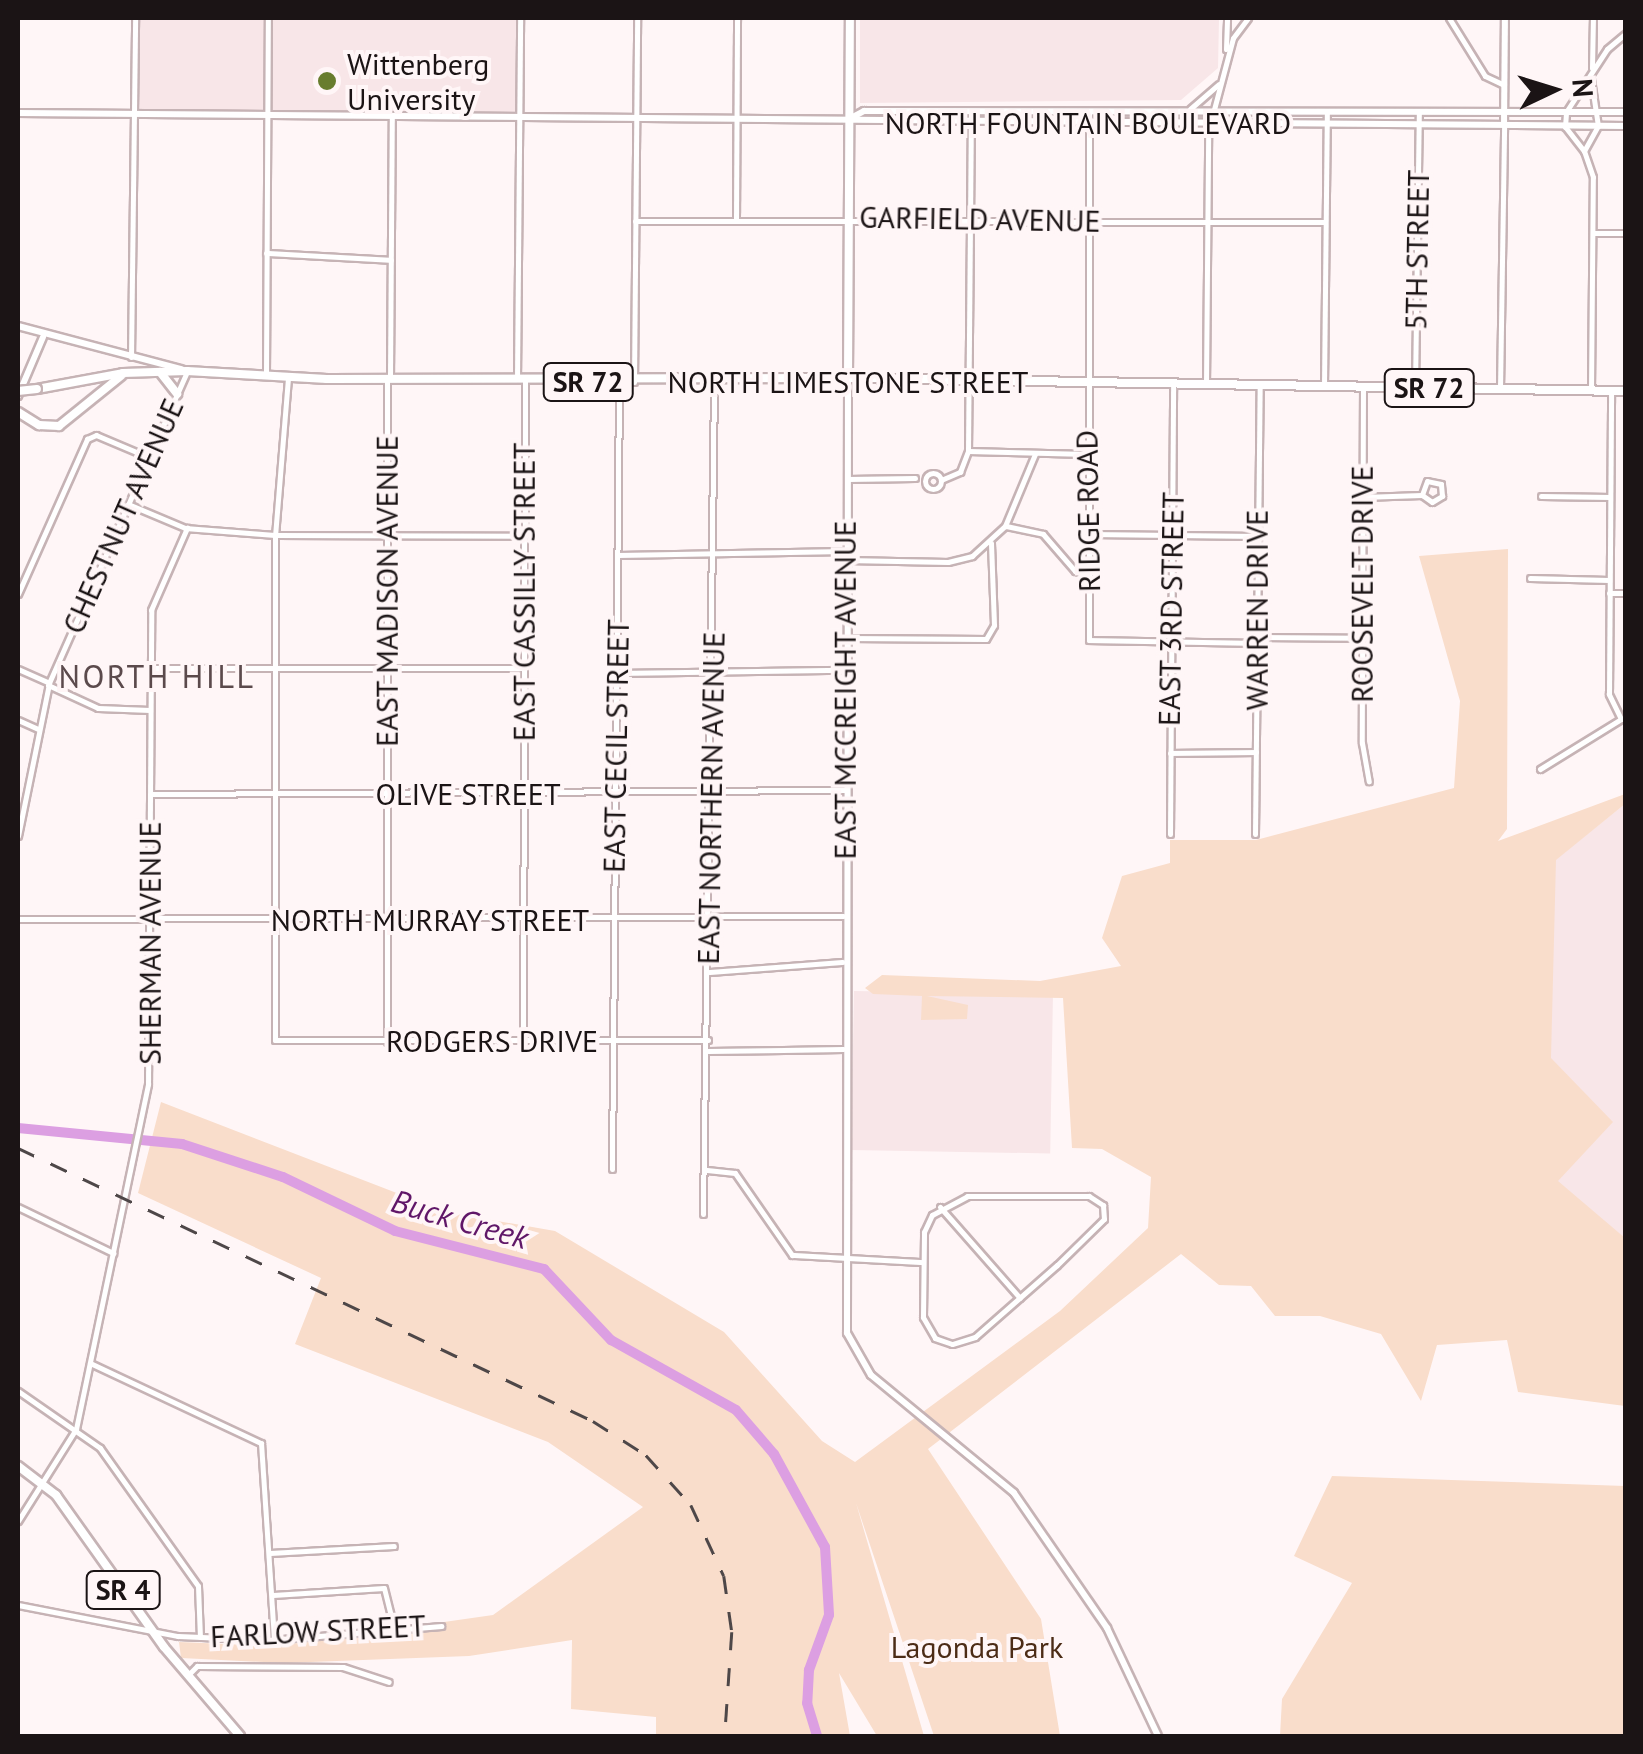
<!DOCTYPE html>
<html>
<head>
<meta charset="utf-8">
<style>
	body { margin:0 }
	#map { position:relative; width:1643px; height:1754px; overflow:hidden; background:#fff6f7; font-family:"PT Sans",sans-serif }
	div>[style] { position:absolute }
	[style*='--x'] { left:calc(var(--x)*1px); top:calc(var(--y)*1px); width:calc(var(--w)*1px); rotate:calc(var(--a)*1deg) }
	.built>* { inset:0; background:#f8e6e8; transform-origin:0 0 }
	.green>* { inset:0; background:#f9ddcb }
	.river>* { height:10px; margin:-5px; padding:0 5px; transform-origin:5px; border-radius:5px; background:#dc9fe2 }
	.roads { filter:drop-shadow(2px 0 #c6b3b5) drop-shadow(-2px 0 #c6b3b5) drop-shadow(0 2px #c6b3b5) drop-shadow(0 -2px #c6b3b5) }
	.street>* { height:5px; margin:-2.5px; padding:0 2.5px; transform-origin:2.5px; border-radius:2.5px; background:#fff }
	.street>.ring { margin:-2.5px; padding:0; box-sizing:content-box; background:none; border:5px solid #fff; border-radius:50% }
	.secondary>* { height:6px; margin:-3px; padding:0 3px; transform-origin:3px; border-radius:3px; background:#fff }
	.primary>* { height:8px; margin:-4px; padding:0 4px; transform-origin:4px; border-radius:4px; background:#fff }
	.rail>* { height:2.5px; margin-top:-1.25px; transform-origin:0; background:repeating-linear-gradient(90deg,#4e4748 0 18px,transparent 0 36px) }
	.bridges { filter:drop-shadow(2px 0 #c6b3b5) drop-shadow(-2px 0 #c6b3b5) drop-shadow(0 2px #c6b3b5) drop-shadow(0 -2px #c6b3b5) }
	.primary-bridge>* { height:8px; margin:-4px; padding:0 4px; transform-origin:4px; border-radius:4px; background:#fff }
	.dots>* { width:28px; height:28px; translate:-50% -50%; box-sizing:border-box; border:5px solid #fff6f7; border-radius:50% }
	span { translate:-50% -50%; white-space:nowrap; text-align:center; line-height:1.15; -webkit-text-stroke:8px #fff6f7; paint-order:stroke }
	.shield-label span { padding:2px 8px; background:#fff6f7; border:2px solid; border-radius:8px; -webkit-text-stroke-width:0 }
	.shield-label { font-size:28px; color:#1b1415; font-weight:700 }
	.poi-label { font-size:30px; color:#1b1415 }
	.left { translate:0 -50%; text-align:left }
	.street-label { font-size:30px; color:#1b1415 }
	.park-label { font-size:30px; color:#4c2c16 }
	.neighbourhood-label { font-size:32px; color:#5b4a4c; letter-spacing:2.5px }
	.water-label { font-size:32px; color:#601768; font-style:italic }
	.frame { position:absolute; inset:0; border:20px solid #1b1415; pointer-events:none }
	.north { position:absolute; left:1503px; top:40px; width:100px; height:100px; -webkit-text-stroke:8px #fff6f7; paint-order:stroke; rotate:86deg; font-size:28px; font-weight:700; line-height:40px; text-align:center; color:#1b1415 }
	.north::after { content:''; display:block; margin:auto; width:35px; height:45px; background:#1b1415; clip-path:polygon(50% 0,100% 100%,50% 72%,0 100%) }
</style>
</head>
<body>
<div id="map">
	<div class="built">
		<div style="left:135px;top:18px;width:385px;height:97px"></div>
		<div style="clip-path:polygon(860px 18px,1219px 18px,1218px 68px,1181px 100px,860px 103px)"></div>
		<div style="clip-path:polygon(1625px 804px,1625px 1297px,1545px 1297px,1555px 860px)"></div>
		<div style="left:854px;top:991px;width:199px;height:159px;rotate:1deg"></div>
	</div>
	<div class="green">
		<div style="clip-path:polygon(1508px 549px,1507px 829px,1498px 841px,1625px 794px,1625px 804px,1556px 860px,1551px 1058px,1613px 1122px,1558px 1181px,1625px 1238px,1625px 1406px,1518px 1392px,1507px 1340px,1437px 1345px,1421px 1401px,1381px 1334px,1320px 1316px,1275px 1316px,1251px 1286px,1219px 1285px,1181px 1254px,928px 1449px,1041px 1619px,1060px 1736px,934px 1736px,856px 1503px,924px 1736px,877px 1736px,839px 1673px,850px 1736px,656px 1736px,656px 1717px,571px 1709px,572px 1640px,469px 1656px,284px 1663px,181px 1658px,179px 1642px,276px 1646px,493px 1615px,643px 1507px,548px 1442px,295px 1344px,321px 1278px,138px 1193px,161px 1102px,446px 1212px,555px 1231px,724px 1332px,822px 1441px,855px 1462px,1060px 1311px,1148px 1228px,1151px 1177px,1102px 1149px,1072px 1148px,1063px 998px,927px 996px,968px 1005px,967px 1019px,921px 1020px,922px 996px,873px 994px,865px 988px,882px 975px,1040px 981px,1121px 966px,1102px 938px,1122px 876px,1170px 863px,1170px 840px,1256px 840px,1454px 788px,1460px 701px,1419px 556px)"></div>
		<div style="clip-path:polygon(1332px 1476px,1625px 1486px,1625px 1736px,1280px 1736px,1282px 1699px,1352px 1583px,1294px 1556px)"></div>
	</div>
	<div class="river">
		<div style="--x:18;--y:1128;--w:165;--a:5.6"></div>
		<div style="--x:182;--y:1144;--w:106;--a:18.1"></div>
		<div style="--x:283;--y:1177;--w:124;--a:25.7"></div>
		<div style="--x:395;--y:1231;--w:154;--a:14.3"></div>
		<div style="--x:544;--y:1269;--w:98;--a:46.7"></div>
		<div style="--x:611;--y:1340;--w:143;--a:29.2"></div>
		<div style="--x:736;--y:1410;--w:58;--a:49.2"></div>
		<div style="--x:774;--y:1454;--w:106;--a:61.3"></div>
		<div style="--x:825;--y:1547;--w:68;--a:86.6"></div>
		<div style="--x:829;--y:1615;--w:59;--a:110"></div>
		<div style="--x:809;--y:1670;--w:33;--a:93"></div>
		<div style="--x:807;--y:1703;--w:34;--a:73"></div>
	</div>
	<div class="roads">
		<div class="street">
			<div style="--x:1449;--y:18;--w:68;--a:58.2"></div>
			<div style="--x:1485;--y:76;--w:21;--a:25"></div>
			<div style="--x:1226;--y:49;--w:31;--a:-88"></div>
			<div style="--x:1592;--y:68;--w:50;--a:-88.9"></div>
			<div style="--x:1190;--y:109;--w:38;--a:-41"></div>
			<div style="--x:1089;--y:112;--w:528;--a:90"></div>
			<div style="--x:1089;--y:640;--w:169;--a:1"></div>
			<div style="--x:1584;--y:151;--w:29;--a:-61"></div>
			<div style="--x:1598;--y:126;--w:48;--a:-98.5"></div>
			<div style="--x:736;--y:219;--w:201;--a:-89.7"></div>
			<div style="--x:635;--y:221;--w:690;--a:0.08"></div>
			<div style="--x:1593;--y:233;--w:33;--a:0"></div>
			<div style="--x:266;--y:253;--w:125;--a:3.2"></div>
			<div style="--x:131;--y:357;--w:339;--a:-89.3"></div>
			<div style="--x:266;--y:374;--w:356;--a:-89.7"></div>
			<div style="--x:288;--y:378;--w:158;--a:94.7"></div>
			<div style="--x:275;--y:535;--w:505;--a:90"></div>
			<div style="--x:275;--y:1040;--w:433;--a:0"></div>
			<div style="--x:390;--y:378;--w:262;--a:-89.6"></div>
			<div style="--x:517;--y:379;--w:361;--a:-89.5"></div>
			<div style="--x:634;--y:382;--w:364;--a:-89.5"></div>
			<div style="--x:1206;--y:384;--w:252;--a:-89.5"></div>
			<div style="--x:1208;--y:132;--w:97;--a:-75.1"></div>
			<div style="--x:1233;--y:38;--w:25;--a:-53"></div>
			<div style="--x:1324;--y:386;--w:275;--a:-89.4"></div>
			<div style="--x:1363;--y:387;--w:356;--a:90.2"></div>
			<div style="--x:1362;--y:743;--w:39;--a:80"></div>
			<div style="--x:1415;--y:388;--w:277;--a:-89.2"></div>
			<div style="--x:1500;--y:389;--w:264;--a:-89.1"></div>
			<div style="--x:1591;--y:390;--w:213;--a:-89.5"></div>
			<div style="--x:1593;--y:177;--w:28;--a:-109"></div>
			<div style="--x:1584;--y:151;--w:31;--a:-128"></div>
			<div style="--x:1565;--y:127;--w:15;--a:-86"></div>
			<div style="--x:1566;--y:112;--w:75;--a:-56.9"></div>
			<div style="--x:1607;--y:49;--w:25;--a:-40"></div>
			<div style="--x:968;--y:451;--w:119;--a:1.4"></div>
			<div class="ring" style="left:925px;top:473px;width:11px;height:11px"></div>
			<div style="--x:848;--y:479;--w:67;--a:-0.9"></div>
			<div style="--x:941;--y:480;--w:21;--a:-23"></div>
			<div style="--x:960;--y:472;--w:22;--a:-69"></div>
			<div style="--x:968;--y:451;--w:340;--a:-89.5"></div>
			<div style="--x:1541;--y:496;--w:69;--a:0.8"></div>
			<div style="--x:1362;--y:497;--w:60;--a:-1.9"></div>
			<div style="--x:1422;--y:495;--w:12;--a:35"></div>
			<div style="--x:1432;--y:502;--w:12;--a:-31"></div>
			<div style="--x:1442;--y:496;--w:12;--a:-95"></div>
			<div style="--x:1441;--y:484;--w:14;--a:-168"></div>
			<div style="--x:1427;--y:481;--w:15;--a:110"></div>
			<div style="--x:128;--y:504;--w:62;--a:22.8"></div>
			<div style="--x:185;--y:528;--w:90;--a:4.4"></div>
			<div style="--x:275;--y:535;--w:250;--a:0.2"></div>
			<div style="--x:1006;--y:526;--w:38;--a:12"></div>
			<div style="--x:1043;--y:534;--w:49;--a:49.1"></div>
			<div style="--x:1075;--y:571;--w:14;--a:12"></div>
			<div style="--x:1090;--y:534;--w:168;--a:0.7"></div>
			<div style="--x:618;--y:555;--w:228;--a:-1"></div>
			<div style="--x:846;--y:560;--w:102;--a:1.1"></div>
			<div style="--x:948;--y:562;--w:25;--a:-14"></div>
			<div style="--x:972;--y:556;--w:45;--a:-42.3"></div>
			<div style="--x:1005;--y:526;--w:78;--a:-67.4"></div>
			<div style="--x:1530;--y:578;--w:79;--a:1.5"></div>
			<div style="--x:1609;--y:593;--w:17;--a:0"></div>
			<div style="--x:18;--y:594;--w:170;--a:-66"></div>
			<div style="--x:87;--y:439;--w:10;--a:-24"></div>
			<div style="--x:96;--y:435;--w:56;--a:22.9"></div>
			<div style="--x:1258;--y:637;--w:105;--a:0.5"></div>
			<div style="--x:848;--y:638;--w:138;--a:0.4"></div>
			<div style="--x:986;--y:639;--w:16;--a:-60"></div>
			<div style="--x:994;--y:625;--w:82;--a:-92.1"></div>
			<div style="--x:151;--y:668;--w:372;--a:0"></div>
			<div style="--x:18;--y:669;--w:34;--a:24"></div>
			<div style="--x:616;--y:673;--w:229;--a:-0.8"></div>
			<div style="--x:48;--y:685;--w:55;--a:24.7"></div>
			<div style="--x:98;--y:708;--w:52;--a:2.2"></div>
			<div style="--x:18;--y:720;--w:22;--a:24"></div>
			<div style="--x:1170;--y:753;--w:86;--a:-0.7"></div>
			<div style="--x:1540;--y:769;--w:95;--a:-31.7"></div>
			<div style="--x:1621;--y:719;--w:28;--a:-116"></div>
			<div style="--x:1609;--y:694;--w:303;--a:-89.6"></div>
			<div style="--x:151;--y:794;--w:693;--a:-0.33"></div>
			<div style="--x:1170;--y:834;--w:451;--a:-89.6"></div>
			<div style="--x:1255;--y:834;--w:449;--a:-89.4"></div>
			<div style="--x:18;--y:836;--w:156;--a:-78.5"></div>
			<div style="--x:49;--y:683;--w:341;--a:-66.1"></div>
			<div style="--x:18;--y:919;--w:825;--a:-0.21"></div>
			<div style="--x:709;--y:972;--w:134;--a:-4.3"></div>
			<div style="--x:387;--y:1042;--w:662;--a:-90"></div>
			<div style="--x:523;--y:1042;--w:660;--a:-89.83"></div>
			<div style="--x:708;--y:1051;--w:135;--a:-0.8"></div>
			<div style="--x:612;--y:1169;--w:786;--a:-89.49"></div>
			<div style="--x:707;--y:1170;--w:28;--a:6"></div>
			<div style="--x:735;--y:1173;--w:100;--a:55.2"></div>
			<div style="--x:792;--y:1255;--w:130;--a:3.1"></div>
			<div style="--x:1089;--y:1196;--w:17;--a:33"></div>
			<div style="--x:1103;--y:1205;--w:14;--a:86"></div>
			<div style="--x:1104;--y:1219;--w:66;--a:135.6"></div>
			<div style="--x:1057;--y:1265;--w:109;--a:138.7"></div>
			<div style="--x:975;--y:1337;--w:24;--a:163"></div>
			<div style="--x:952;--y:1344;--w:18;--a:-161"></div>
			<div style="--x:935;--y:1338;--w:24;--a:-120"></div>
			<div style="--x:923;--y:1317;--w:85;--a:-89.3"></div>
			<div style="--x:924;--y:1232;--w:19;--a:-65"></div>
			<div style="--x:932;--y:1215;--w:40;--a:-28"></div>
			<div style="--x:967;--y:1196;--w:122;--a:0"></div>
			<div style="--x:18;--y:1207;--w:106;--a:25.8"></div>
			<div style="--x:940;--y:1207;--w:121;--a:48.7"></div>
			<div style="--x:703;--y:1214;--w:833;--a:-89.24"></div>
			<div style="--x:90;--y:1363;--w:189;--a:25.1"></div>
			<div style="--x:261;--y:1443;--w:196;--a:86.2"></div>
			<div style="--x:18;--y:1391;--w:100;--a:34.8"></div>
			<div style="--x:100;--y:1448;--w:169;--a:54.6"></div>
			<div style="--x:198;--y:1586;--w:51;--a:87.8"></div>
			<div style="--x:18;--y:1521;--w:109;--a:-57.8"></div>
			<div style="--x:76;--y:1429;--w:352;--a:-78.2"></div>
			<div style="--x:148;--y:1084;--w:474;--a:-89.6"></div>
			<div style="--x:151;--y:610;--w:90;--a:-66.3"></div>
			<div style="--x:270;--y:1553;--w:124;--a:-3.2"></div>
			<div style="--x:273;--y:1595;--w:111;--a:-3.6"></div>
			<div style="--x:384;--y:1588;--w:45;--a:76"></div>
			<div style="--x:18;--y:1605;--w:163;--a:11"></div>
			<div style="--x:178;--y:1636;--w:92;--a:2.5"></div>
			<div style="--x:270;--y:1640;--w:172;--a:-4.7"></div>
			<div style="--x:188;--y:1675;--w:13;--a:-45"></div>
			<div style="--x:197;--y:1666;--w:146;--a:0.4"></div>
			<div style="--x:343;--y:1667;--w:48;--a:18.1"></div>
		</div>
		<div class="secondary">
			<div style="--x:18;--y:113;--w:1608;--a:0.46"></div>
			<div style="--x:851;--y:118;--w:15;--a:-28"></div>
			<div style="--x:864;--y:111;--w:762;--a:0.08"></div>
			<div style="--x:1504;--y:125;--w:107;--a:-89.5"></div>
			<div style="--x:18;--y:326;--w:169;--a:14.8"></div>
			<div style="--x:848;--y:378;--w:955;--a:90.06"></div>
			<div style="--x:847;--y:1333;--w:48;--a:60.3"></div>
			<div style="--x:871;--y:1375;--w:185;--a:39.5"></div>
			<div style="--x:1014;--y:1493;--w:164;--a:55.4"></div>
			<div style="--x:1107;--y:1628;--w:119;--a:64.7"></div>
			<div style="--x:18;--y:396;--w:64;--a:-67"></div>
		</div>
		<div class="primary">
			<div style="--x:160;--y:372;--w:28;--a:52"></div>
			<div style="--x:848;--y:378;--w:360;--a:-89.7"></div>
			<div style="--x:37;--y:389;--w:87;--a:-10.5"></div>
			<div style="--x:123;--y:373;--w:64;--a:-1.8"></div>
			<div style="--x:187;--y:371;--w:140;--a:3.3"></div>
			<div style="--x:327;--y:379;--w:521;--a:-0.11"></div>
			<div style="--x:848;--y:378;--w:778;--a:0.96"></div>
			<div style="--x:18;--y:412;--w:25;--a:32"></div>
			<div style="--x:39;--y:425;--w:20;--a:3"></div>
			<div style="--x:59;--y:426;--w:80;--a:-38.9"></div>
			<div style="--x:18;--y:1466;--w:48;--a:37.3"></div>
			<div style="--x:56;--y:1495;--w:186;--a:54.6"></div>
			<div style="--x:164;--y:1647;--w:117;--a:49.5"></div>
		</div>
	</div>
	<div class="rail">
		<div style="--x:18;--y:1148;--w:637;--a:25.4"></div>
		<div style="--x:593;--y:1421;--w:63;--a:32.7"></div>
		<div style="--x:646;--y:1455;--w:67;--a:48"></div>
		<div style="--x:691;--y:1505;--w:78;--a:65.1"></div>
		<div style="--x:724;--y:1576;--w:57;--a:81.9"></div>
		<div style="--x:732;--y:1632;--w:104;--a:93.9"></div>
	</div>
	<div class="bridges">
		<div class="primary-bridge">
			<div style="--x:18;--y:391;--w:19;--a:-6"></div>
		</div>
	</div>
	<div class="dots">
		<div style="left:327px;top:81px;background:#687d2e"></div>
	</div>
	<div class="shield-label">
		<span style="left:588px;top:382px">SR 72</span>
		<span style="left:1429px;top:388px">SR 72</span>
		<span style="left:123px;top:1590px">SR 4</span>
	</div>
	<div class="poi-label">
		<span class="left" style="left:347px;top:81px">Wittenberg<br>University</span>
	</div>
	<div class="street-label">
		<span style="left:1088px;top:123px">NORTH FOUNTAIN BOULEVARD</span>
		<span style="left:980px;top:219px;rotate:1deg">GARFIELD AVENUE</span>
		<span style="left:1417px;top:250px;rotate:-89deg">5TH STREET</span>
		<span style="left:848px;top:382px">NORTH LIMESTONE STREET</span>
		<span style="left:1088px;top:511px;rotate:-91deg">RIDGE ROAD</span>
		<span style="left:123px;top:516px;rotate:-66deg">CHESTNUT AVENUE</span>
		<span style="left:1362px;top:584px;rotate:-90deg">ROOSEVELT DRIVE</span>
		<span style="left:387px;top:591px;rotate:-90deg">EAST MADISON AVENUE</span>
		<span style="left:524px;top:592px;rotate:-90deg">EAST CASSILLY STREET</span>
		<span style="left:1171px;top:609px;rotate:-89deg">EAST 3RD STREET</span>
		<span style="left:1257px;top:610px;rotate:-90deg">WARREN DRIVE</span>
		<span style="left:845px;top:690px;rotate:-90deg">EAST MCCREIGHT AVENUE</span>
		<span style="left:616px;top:746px;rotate:-89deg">EAST CECIL STREET</span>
		<span style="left:468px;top:794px">OLIVE STREET</span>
		<span style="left:711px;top:798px;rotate:-89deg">EAST NORTHERN AVENUE</span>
		<span style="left:430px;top:920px">NORTH MURRAY STREET</span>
		<span style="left:150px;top:943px;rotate:-90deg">SHERMAN AVENUE</span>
		<span style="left:492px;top:1041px">RODGERS DRIVE</span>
		<span style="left:318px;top:1631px;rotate:-3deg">FARLOW STREET</span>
	</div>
	<div class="park-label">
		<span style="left:977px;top:1647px">Lagonda Park</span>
	</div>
	<div class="neighbourhood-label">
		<span style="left:157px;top:676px">NORTH HILL</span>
	</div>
	<div class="water-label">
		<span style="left:460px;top:1219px;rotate:16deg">Buck Creek</span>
	</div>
	<div class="frame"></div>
	<div class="north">N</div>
</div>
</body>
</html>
